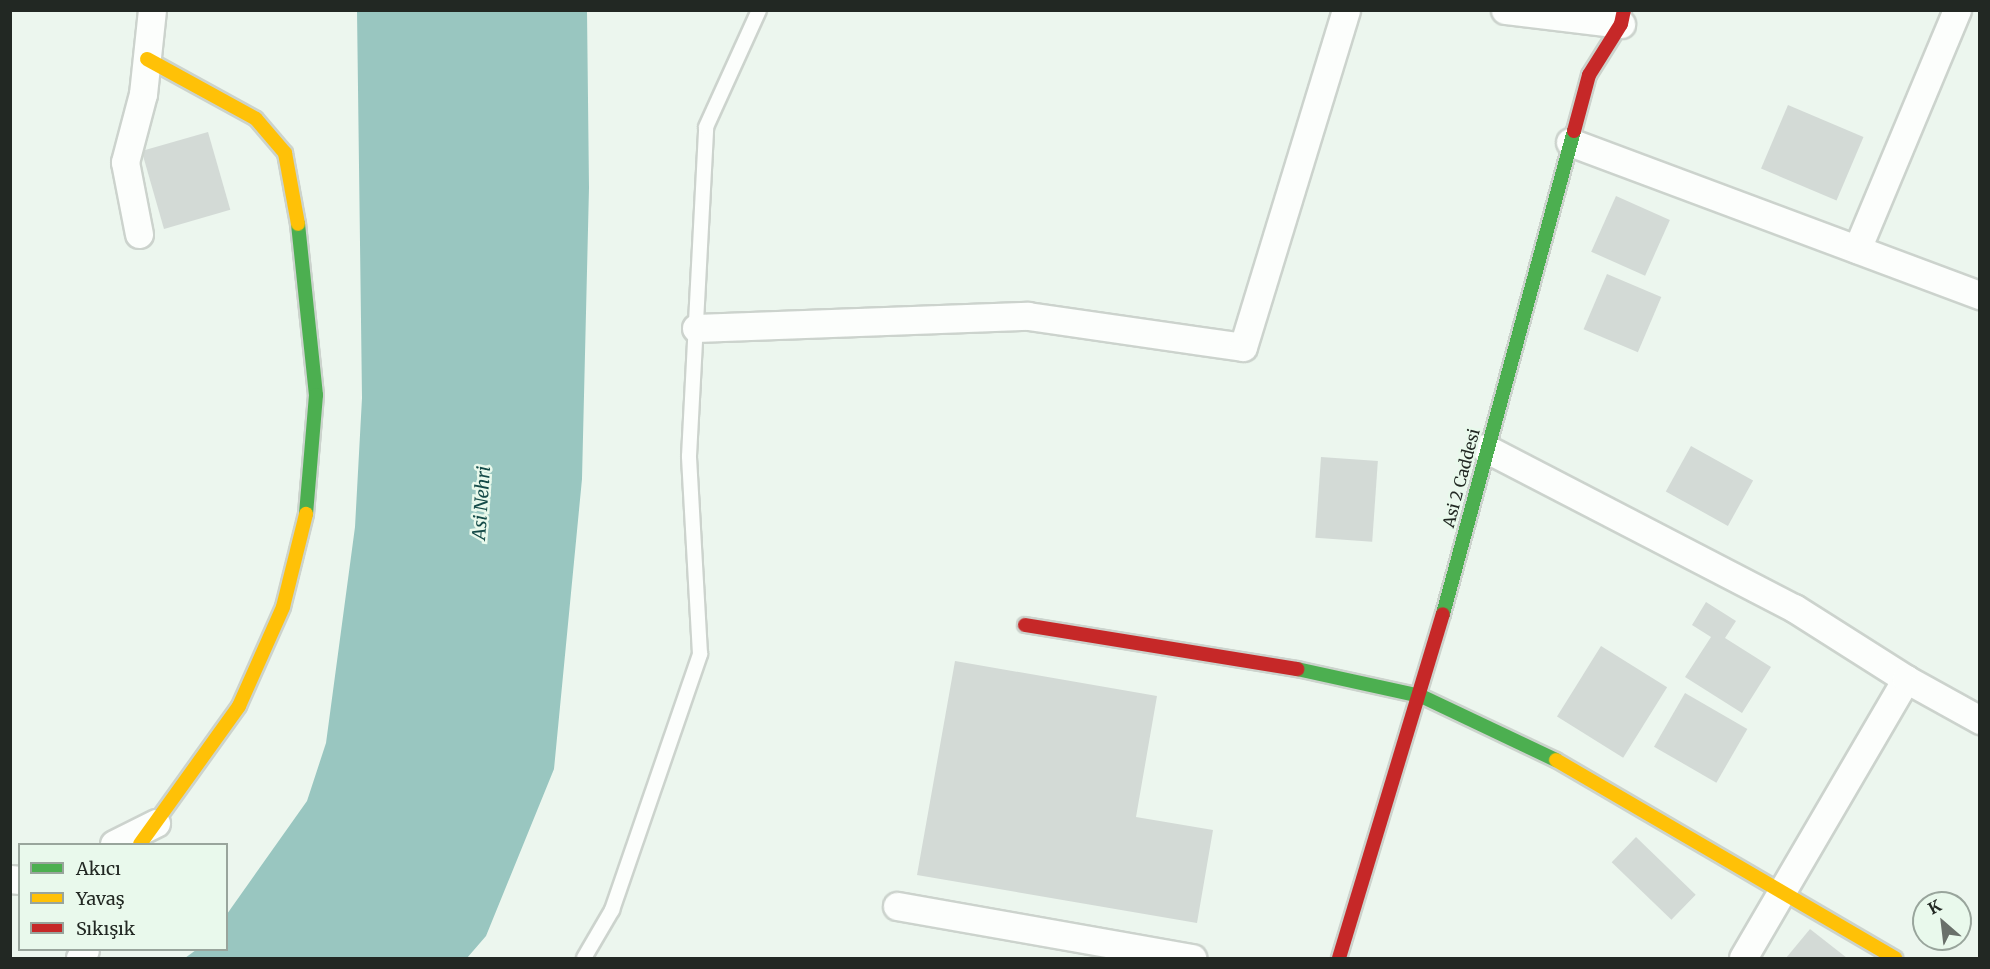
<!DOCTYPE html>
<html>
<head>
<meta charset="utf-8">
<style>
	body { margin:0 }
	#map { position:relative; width:1990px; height:969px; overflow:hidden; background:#ecf6ee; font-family:Merriweather,serif }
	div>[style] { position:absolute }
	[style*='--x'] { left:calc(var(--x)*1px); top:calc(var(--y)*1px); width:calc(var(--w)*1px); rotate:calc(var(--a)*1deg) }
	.water>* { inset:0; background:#99c6c0 }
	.building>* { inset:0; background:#d3dad6; transform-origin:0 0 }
	.roads { filter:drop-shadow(2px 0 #ccd3cd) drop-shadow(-2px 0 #ccd3cd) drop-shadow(0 2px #ccd3cd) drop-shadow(0 -2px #ccd3cd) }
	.lane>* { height:14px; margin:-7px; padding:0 7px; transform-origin:7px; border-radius:7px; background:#fcfefc }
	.street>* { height:27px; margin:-13.5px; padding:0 13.5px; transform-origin:13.5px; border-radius:13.5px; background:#fcfefc }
	.fast>* { height:14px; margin:-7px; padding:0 7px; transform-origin:7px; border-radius:7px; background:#4caf50 }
	.slow>* { height:14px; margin:-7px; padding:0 7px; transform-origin:7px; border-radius:7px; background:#ffc107 }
	.jam>* { height:14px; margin:-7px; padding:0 7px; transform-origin:7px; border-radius:7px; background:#c62828 }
	span { translate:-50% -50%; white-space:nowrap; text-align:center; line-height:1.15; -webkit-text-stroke:5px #e9f9ec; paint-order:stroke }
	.street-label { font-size:16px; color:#222823 }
	.water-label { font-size:18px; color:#144a47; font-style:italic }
	.frame { position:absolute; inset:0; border:12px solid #222823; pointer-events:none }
	.legend { position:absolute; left:18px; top:843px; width:210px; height:108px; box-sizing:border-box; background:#e9f9ec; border:2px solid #99a59c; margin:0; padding:8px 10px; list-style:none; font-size:18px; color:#222823 }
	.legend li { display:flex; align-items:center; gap:12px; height:30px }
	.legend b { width:30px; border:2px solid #99a59c }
	.north { position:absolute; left:1912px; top:891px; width:60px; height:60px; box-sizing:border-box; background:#e9f9ec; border:2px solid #99a59c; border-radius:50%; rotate:332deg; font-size:16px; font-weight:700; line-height:24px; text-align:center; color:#222823 }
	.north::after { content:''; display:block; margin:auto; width:21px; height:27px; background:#69706a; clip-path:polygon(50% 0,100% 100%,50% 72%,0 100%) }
</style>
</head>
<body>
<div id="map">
	<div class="water">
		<div style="clip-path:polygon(357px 11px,587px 11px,589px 188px,582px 479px,554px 769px,486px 936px,467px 958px,185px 958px,196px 950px,226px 950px,227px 914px,307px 801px,326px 743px,355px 527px,362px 398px)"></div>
	</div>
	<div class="building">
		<div style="left:1788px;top:105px;width:82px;height:69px;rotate:23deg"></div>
		<div style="left:208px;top:132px;width:81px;height:69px;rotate:74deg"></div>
		<div style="left:1616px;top:196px;width:59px;height:61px;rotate:24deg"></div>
		<div style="left:1607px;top:274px;width:59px;height:60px;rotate:23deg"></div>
		<div style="left:1691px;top:446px;width:71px;height:52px;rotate:29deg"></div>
		<div style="left:1321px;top:457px;width:57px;height:81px;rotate:4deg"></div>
		<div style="clip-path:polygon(1706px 602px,1736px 621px,1725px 638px,1771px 667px,1742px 713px,1685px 677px,1711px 637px,1692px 625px)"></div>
		<div style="left:1601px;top:646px;width:78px;height:83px;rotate:32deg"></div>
		<div style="clip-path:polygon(955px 661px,1157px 696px,1136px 817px,1213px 830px,1197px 923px,917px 875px)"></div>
		<div style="left:1685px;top:693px;width:72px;height:62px;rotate:30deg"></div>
		<div style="left:1636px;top:837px;width:83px;height:35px;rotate:44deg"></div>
		<div style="clip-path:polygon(1810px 929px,1847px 958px,1786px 958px)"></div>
	</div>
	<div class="roads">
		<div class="lane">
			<div style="--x:584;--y:958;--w:56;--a:-59.7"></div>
			<div style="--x:612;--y:910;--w:271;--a:-71"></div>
			<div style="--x:700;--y:654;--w:198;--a:-93.2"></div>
			<div style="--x:689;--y:456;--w:329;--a:-87"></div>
			<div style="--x:706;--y:127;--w:128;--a:-65.6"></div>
		</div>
		<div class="street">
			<div style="--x:1505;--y:10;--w:117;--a:6.9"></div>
			<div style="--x:1570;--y:142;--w:438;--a:20.5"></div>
			<div style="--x:139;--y:234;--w:73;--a:-101"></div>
			<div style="--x:125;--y:162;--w:70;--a:-75.2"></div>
			<div style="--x:143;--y:94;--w:84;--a:-83.9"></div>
			<div style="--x:1857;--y:249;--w:259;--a:-67.3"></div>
			<div style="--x:696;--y:328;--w:332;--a:-2.1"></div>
			<div style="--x:1028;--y:316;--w:217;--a:8.2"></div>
			<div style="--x:1243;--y:347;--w:352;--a:-73"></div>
			<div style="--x:1485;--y:448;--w:348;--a:27.4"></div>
			<div style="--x:1794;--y:608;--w:133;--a:32.4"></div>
			<div style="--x:1906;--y:679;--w:323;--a:120.3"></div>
			<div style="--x:1906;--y:679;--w:85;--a:29"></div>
			<div style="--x:114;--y:844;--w:47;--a:-26.6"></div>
			<div style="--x:10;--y:879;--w:10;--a:6"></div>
			<div style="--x:897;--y:906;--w:300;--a:10"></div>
			<div style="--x:80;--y:958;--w:9;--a:-58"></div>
		</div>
		<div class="fast">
			<div style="--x:298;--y:224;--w:172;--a:84"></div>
			<div style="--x:316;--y:395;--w:119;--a:94.8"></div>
			<div style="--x:1443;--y:614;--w:500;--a:-74.83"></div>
			<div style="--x:1297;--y:669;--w:127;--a:12.3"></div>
			<div style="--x:1421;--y:696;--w:149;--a:25.4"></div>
		</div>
		<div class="slow">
			<div style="--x:147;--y:59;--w:124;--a:28.8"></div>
			<div style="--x:256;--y:119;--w:45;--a:49.5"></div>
			<div style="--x:285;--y:153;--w:72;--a:79.6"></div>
			<div style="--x:1556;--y:760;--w:393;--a:30.3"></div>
			<div style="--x:140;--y:844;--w:170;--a:-54.3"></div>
			<div style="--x:239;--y:706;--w:108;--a:-66"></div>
			<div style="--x:283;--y:607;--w:96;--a:-76.1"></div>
		</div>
		<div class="jam">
			<div style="--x:1574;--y:131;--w:58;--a:-75"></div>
			<div style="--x:1589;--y:75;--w:60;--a:-57.9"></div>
			<div style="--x:1621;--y:24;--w:14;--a:-78"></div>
			<div style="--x:1025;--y:625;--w:276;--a:9.2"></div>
			<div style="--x:1339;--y:958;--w:359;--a:-73.2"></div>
		</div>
	</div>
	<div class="street-label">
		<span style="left:1461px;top:478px;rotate:-75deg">Asi 2 Caddesi</span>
	</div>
	<div class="water-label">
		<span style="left:482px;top:503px;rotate:-86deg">Asi Nehri</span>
	</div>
	<div class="frame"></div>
	<ul class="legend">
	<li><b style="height:8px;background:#4caf50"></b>Akıcı</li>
	<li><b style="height:8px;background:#ffc107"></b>Yavaş</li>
	<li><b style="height:8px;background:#c62828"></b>Sıkışık</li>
	</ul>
	<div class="north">K</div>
</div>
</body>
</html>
